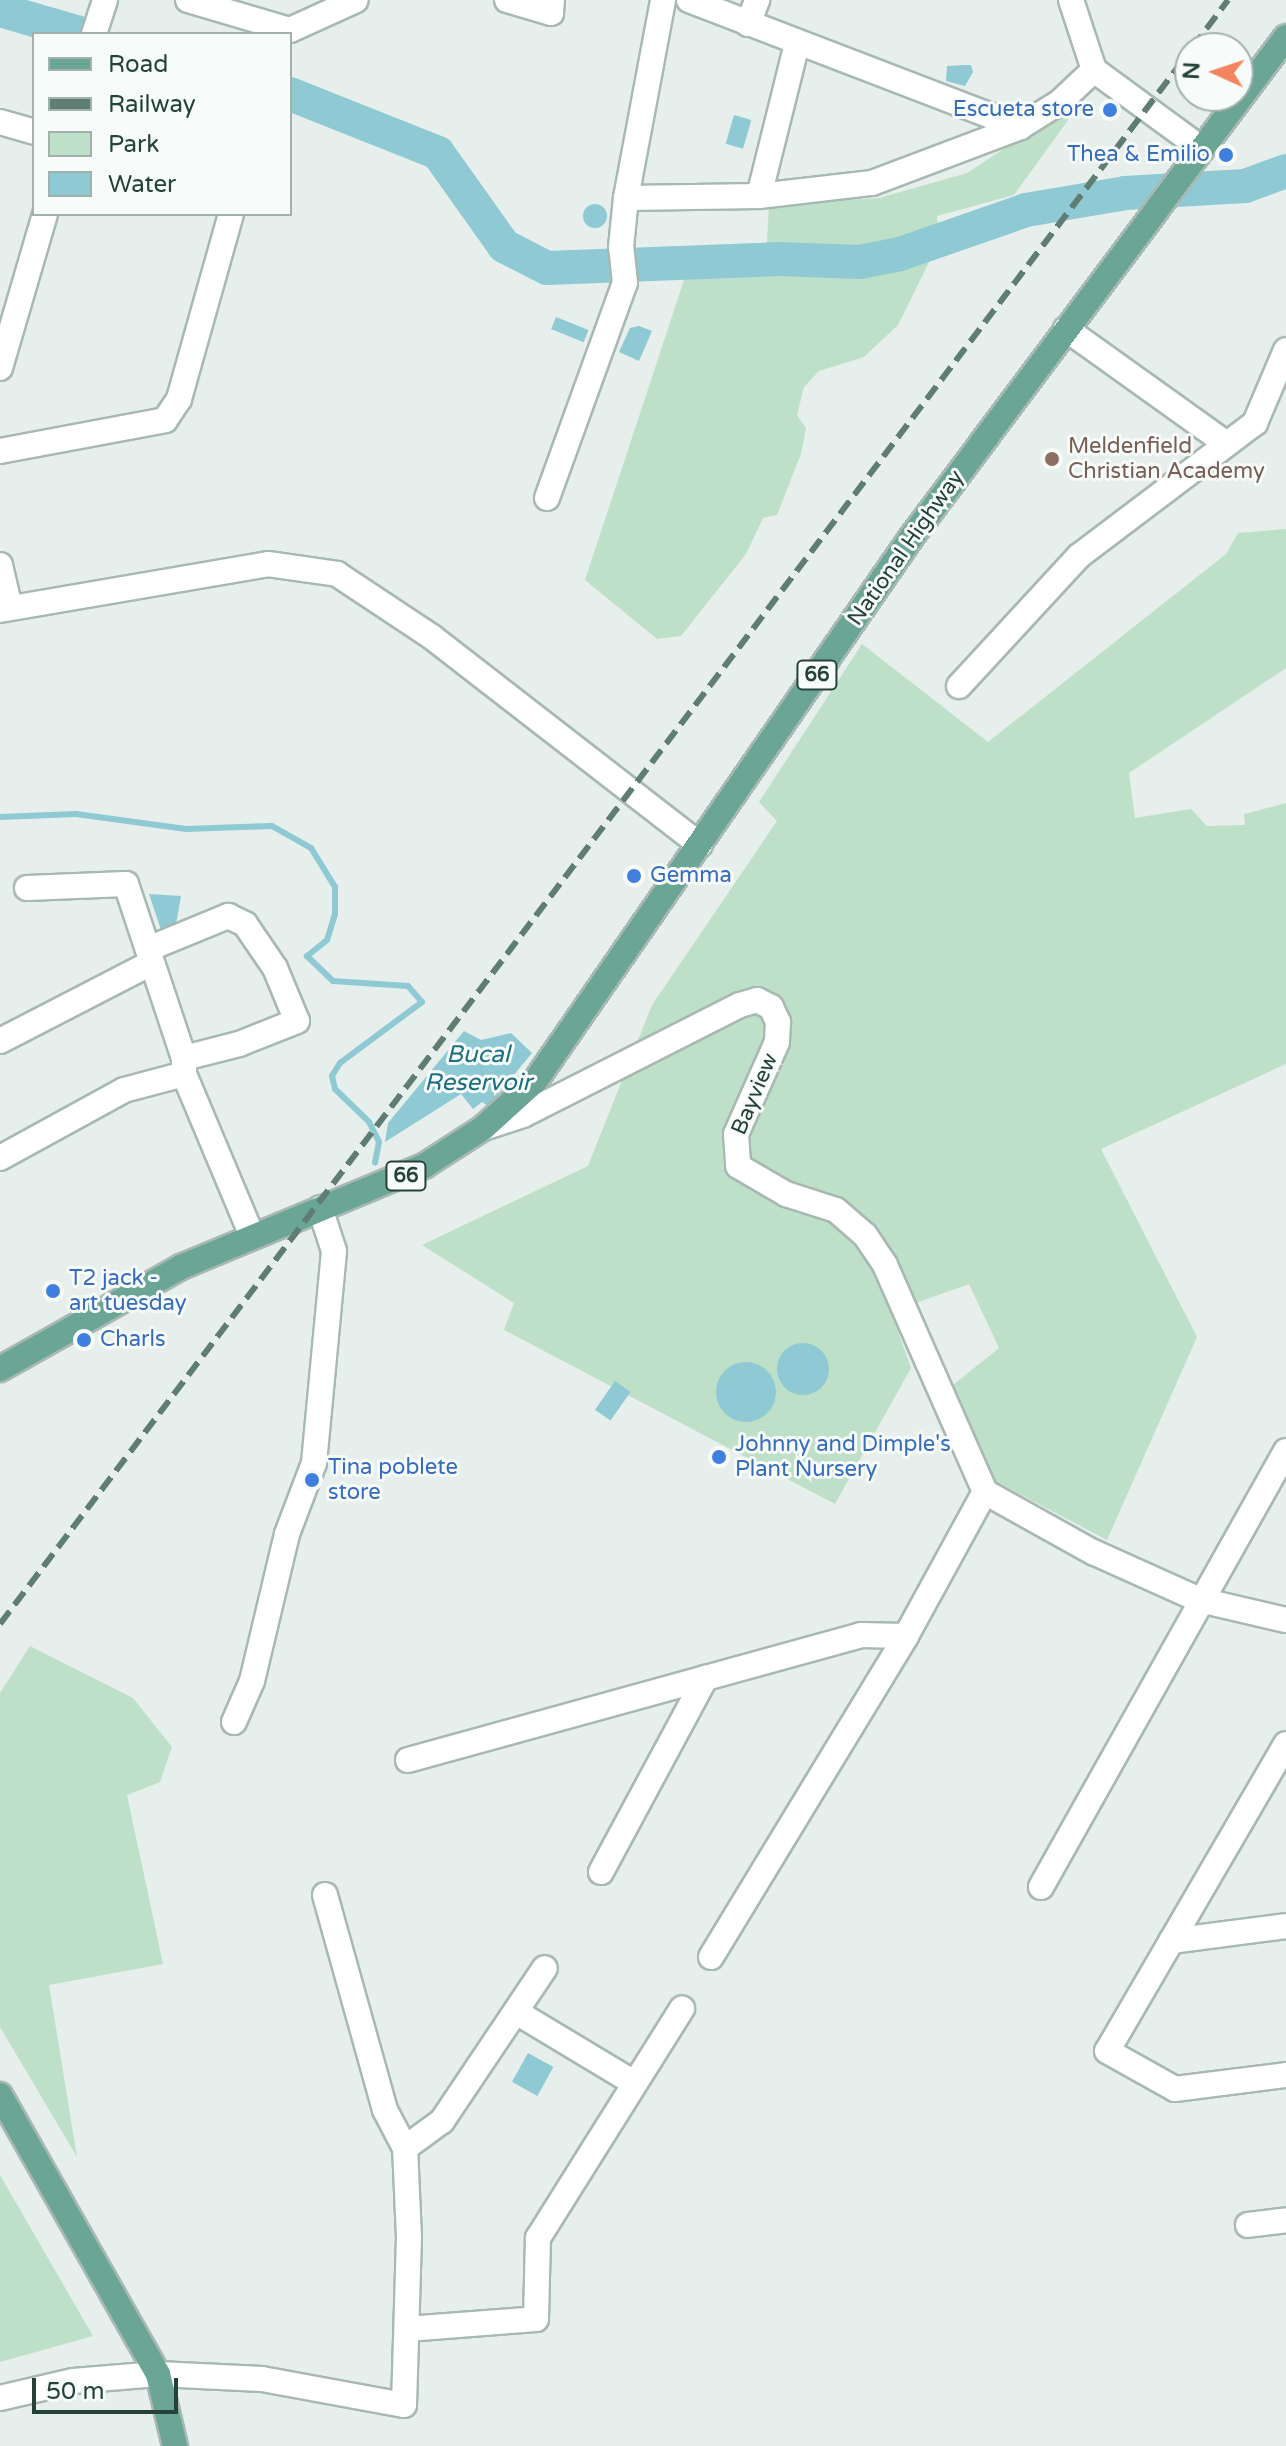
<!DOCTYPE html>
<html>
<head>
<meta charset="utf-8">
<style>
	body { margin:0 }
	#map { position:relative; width:1286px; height:2446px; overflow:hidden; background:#e6efeb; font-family:"Varela Round",sans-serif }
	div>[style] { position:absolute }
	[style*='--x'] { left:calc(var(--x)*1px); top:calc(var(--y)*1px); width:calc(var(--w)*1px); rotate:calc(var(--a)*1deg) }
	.green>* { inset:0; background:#bfe0c8 }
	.water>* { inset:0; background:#8ec9d4; transform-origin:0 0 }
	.round { border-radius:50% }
	.stream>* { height:6px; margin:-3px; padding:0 3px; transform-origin:3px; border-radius:3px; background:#8ec9d4 }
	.river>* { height:34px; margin:-17px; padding:0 17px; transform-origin:17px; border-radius:17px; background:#8ec9d4 }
	.roads { filter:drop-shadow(2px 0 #a8b8b2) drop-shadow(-2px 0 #a8b8b2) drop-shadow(0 2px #a8b8b2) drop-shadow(0 -2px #a8b8b2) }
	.minor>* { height:24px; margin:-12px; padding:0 12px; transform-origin:12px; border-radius:12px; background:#fff }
	.major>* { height:24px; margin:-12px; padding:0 12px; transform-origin:12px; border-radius:12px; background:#6aa596 }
	.rail>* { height:6px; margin-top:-3px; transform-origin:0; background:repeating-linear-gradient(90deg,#5f7d75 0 16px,transparent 0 24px) }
	.dots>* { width:22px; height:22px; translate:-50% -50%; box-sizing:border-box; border:4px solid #f7fbf9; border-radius:50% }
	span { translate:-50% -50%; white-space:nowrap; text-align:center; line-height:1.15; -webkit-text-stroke:6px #f7fbf9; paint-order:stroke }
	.shield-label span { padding:2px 6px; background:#f7fbf9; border:2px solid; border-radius:6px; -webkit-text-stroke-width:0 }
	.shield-label { font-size:20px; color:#24423a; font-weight:700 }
	.shop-label { font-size:22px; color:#366cbe }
	.right { translate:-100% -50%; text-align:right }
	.left { translate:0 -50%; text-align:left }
	.education-label { font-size:22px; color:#785e54 }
	.street-label { font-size:22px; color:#24423a }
	.water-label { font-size:24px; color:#1c6f80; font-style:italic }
	.legend { position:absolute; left:32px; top:32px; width:260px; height:184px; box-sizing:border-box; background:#f7fbf9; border:2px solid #a3b1ad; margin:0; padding:10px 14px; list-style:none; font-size:24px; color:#24423a }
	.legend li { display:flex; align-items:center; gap:16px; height:40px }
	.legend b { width:40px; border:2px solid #a3b1ad }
	.north { position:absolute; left:1174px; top:32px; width:80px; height:80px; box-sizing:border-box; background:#f7fbf9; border:2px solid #a3b1ad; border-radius:50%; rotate:273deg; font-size:22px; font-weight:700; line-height:32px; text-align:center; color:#24423a }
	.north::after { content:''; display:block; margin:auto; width:28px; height:36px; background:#f4845f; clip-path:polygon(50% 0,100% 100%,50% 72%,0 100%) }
	.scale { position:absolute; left:32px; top:2378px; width:146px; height:36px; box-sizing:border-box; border:4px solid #24423a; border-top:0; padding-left:10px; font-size:24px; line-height:28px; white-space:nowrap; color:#24423a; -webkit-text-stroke:6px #f7fbf9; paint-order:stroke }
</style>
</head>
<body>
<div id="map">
	<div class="green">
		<div style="clip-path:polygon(1087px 94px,1014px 195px,937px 216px,940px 240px,898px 325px,864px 357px,819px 371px,804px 387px,797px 415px,806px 428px,801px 454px,777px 515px,763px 518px,746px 554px,681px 636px,657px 639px,585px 580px,689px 265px,766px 260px,769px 204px,879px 198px,967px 173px)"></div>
		<div style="clip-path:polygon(1286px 529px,1286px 668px,1129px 773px,1135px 818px,1191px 809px,1207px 826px,1245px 825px,1244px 814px,1286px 803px,1286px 1064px,1101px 1149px,1197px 1337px,1107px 1540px,987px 1477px,953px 1385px,999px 1348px,969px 1284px,891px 1312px,911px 1368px,835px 1504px,504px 1330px,514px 1303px,422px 1245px,588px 1166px,652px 1005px,777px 821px,759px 802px,862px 644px,988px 742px,1226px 554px,1238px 533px)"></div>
		<div style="clip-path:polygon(30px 1646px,133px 1698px,172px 1747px,160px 1782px,127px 1795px,163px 1964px,49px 1985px,77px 2157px,0 2027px,0 1693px)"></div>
		<div style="clip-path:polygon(0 2175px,93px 2336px,0 2362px)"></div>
	</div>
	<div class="water">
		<div style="clip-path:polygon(964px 65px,971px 65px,973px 72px,965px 86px,946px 81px,947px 66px)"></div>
		<div style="left:734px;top:115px;width:18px;height:30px;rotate:16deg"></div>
		<div class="round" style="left:583px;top:204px;width:24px;height:24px"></div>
		<div style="left:556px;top:317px;width:35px;height:13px;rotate:22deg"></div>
		<div style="clip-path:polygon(639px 326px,652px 331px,639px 361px,619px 352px,630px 328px)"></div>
		<div style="clip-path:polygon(149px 894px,181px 896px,175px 930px,161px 930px)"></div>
		<div style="clip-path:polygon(464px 1031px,481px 1040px,511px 1033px,532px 1053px,488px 1106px,482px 1102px,473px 1109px,461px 1094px,385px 1142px,388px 1123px)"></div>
		<div class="round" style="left:777px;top:1343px;width:52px;height:52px"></div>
		<div class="round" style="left:716px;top:1362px;width:60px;height:60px"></div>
		<div style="left:615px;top:1381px;width:19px;height:35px;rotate:35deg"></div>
		<div style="left:528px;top:2053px;width:29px;height:33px;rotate:29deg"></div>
	</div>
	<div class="stream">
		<div style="--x:0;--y:817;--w:76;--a:-2.3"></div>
		<div style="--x:76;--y:814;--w:111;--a:7.8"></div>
		<div style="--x:186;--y:829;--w:86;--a:-2"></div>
		<div style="--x:272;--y:826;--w:45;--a:29.4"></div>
		<div style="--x:311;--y:848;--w:46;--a:58.4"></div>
		<div style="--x:335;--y:887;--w:27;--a:90"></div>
		<div style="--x:335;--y:914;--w:27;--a:107"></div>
		<div style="--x:327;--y:940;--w:26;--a:141"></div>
		<div style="--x:307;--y:956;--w:36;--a:44"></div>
		<div style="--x:333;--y:981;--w:75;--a:3.8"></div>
		<div style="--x:408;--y:986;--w:21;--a:49"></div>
		<div style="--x:422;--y:1002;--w:102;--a:143.4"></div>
		<div style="--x:340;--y:1063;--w:15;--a:122"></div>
		<div style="--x:332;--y:1076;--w:13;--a:77"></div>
		<div style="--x:335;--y:1089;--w:47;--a:44.1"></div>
		<div style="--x:369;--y:1122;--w:22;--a:63"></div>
		<div style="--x:379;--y:1142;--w:21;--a:101"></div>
	</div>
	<div class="river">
		<div style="--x:0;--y:10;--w:86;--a:16.1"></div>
		<div style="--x:290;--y:94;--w:159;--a:21.7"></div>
		<div style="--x:438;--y:153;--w:114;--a:54.6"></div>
		<div style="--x:504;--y:246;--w:48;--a:27.1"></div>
		<div style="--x:547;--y:268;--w:232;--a:-2.2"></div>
		<div style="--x:779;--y:259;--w:81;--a:2.1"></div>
		<div style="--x:860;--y:262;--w:41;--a:-11.3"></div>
		<div style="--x:900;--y:254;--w:133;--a:-19.2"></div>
		<div style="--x:1026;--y:210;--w:100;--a:-9.7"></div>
		<div style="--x:1125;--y:193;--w:120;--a:-3.3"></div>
		<div style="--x:1245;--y:186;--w:44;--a:-20.1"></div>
	</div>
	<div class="roads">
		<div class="minor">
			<div style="--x:188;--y:0;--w:106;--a:16.4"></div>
			<div style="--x:290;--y:30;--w:72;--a:-24.4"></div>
			<div style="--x:507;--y:0;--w:46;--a:16.5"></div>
			<div style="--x:551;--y:13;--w:13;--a:-86"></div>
			<div style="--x:689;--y:0;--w:355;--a:21"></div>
			<div style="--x:1071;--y:0;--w:74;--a:71.8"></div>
			<div style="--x:748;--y:24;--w:26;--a:-69"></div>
			<div style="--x:94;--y:34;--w:36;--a:-72"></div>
			<div style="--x:0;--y:122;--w:35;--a:16"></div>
			<div style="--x:759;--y:196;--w:157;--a:-76"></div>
			<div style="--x:626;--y:198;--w:133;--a:-0.9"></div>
			<div style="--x:759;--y:196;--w:114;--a:-6.6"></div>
			<div style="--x:872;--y:183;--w:158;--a:-20.7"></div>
			<div style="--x:1020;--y:127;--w:47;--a:-32"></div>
			<div style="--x:1060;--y:102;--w:47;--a:-43.3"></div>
			<div style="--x:1094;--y:70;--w:134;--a:36.2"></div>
			<div style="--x:1066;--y:329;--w:196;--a:35.6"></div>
			<div style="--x:0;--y:368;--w:160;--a:-73.7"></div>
			<div style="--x:0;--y:451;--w:168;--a:-10.6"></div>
			<div style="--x:165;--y:420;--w:25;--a:-56"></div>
			<div style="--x:179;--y:399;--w:192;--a:-74.3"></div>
			<div style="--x:547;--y:498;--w:229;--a:-70.1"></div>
			<div style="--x:625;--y:283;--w:36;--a:-96"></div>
			<div style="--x:621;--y:247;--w:49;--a:-84.2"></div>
			<div style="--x:626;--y:198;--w:201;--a:-79.4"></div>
			<div style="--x:0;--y:565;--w:44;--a:76.9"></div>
			<div style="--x:0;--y:610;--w:272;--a:-9.7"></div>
			<div style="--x:268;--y:564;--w:70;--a:8.2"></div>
			<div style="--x:337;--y:574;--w:114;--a:33.6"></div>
			<div style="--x:432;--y:637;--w:339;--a:37.8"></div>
			<div style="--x:959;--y:686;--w:177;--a:-47.3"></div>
			<div style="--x:1079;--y:556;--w:221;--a:-37.1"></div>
			<div style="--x:1255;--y:423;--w:79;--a:-67"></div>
			<div style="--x:27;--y:888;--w:99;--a:-2.3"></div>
			<div style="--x:126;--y:884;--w:183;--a:71.6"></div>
			<div style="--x:184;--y:1058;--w:16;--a:90"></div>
			<div style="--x:184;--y:1074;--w:176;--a:67.2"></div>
			<div style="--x:148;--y:949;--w:87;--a:-22.4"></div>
			<div style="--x:228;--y:916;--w:19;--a:25"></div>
			<div style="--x:245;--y:924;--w:53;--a:55.7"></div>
			<div style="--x:275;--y:968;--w:57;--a:67.5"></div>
			<div style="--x:297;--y:1021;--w:62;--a:158.4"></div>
			<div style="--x:239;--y:1044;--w:57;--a:165.7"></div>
			<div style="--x:0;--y:1041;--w:170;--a:-27.3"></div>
			<div style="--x:483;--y:1128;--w:42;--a:-18"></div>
			<div style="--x:523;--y:1115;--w:243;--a:-26.9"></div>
			<div style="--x:740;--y:1005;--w:18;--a:-16"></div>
			<div style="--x:757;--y:1000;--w:16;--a:27"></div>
			<div style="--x:771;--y:1007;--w:17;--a:65"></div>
			<div style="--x:778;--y:1022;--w:20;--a:93"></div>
			<div style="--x:777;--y:1042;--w:101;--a:114"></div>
			<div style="--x:736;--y:1134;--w:32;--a:86"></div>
			<div style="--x:738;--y:1166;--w:56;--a:30.3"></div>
			<div style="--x:786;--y:1194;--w:52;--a:17.7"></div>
			<div style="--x:836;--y:1210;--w:38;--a:41"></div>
			<div style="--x:865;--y:1235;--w:36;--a:56"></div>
			<div style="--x:885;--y:1265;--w:248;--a:66.2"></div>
			<div style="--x:0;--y:1158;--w:141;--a:-28.7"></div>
			<div style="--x:124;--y:1090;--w:62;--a:-14.9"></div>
			<div style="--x:985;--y:1492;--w:124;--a:29.1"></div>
			<div style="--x:1093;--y:1552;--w:117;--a:24.2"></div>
			<div style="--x:1200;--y:1600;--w:88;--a:13.1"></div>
			<div style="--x:234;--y:1722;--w:45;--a:-66.3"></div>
			<div style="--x:252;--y:1681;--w:151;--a:-76.6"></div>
			<div style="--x:287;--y:1534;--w:76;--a:-69.2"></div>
			<div style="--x:314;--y:1463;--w:213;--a:-84.6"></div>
			<div style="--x:334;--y:1251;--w:45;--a:-108"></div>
			<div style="--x:1286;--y:1744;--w:355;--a:120.2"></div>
			<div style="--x:1107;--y:2051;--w:78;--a:29.2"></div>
			<div style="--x:1175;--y:2089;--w:112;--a:-7.2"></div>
			<div style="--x:408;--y:1760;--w:470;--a:-15.4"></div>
			<div style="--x:861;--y:1635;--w:45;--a:1.3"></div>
			<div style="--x:601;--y:1872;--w:221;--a:-61.7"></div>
			<div style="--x:1041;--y:1887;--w:500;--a:-60.67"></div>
			<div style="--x:325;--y:1895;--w:223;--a:74.4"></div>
			<div style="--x:385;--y:2110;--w:43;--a:62.2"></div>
			<div style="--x:1171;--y:1941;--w:116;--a:-7.4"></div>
			<div style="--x:711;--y:1957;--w:376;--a:-58.7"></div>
			<div style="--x:906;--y:1636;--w:164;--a:-61.3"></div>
			<div style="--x:516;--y:2012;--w:138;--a:31"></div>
			<div style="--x:1248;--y:2225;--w:38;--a:-7"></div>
			<div style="--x:407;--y:2329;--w:129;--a:-4.4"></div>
			<div style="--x:536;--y:2319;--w:81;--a:-88.6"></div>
			<div style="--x:538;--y:2238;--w:271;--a:-57.9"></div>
			<div style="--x:0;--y:2398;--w:75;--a:-13.1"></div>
			<div style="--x:73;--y:2381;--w:85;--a:-4.7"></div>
			<div style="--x:158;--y:2374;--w:104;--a:2.8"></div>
			<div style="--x:262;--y:2379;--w:144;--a:10.4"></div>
			<div style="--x:404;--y:2405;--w:167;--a:-88.3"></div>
			<div style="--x:409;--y:2238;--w:90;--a:-92.5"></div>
			<div style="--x:405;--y:2148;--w:46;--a:-36.1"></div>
			<div style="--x:442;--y:2121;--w:184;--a:-56.1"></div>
		</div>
		<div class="major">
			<div style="--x:0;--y:1369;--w:208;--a:-29.4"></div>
			<div style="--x:181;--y:1267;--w:263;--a:-22.6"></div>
			<div style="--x:424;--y:1166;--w:70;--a:-32.8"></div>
			<div style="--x:483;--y:1128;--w:72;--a:-42.2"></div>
			<div style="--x:536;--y:1080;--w:663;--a:-55.33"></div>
			<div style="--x:913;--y:535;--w:622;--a:-53.17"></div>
			<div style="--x:0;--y:2095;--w:321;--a:60.5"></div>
			<div style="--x:158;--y:2374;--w:74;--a:76.7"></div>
		</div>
	</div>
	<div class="rail">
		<div style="--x:1192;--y:48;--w:60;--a:-53.1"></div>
		<div style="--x:0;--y:1624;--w:1972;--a:-52.89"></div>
	</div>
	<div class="dots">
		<div style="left:1110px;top:110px;background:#3f7fe0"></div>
		<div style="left:1226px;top:155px;background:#3f7fe0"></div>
		<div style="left:1052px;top:459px;background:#8d6e63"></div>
		<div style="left:634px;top:876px;background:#3f7fe0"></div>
		<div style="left:53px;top:1291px;background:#3f7fe0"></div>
		<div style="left:84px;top:1340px;background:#3f7fe0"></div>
		<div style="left:719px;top:1457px;background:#3f7fe0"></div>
		<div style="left:312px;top:1480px;background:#3f7fe0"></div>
	</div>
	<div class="shield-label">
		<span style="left:817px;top:675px">66</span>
		<span style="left:406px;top:1176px">66</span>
	</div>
	<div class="shop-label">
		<span class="right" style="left:1094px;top:110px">Escueta store</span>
		<span class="right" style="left:1210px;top:155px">Thea &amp; Emilio</span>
		<span class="left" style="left:650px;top:876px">Gemma</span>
		<span class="left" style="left:69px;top:1291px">T2 jack -<br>art tuesday</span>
		<span class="left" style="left:100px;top:1340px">Charls</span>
		<span class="left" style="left:735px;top:1457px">Johnny and Dimple's<br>Plant Nursery</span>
		<span class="left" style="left:328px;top:1480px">Tina poblete<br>store</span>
	</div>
	<div class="education-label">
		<span class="left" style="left:1068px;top:459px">Meldenfield<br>Christian Academy</span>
	</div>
	<div class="street-label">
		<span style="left:906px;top:548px;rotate:-55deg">National Highway</span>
		<span style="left:755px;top:1094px;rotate:-67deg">Bayview</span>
	</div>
	<div class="water-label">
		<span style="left:478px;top:1069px">Bucal<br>Reservoir</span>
	</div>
	<ul class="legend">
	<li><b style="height:10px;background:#6aa596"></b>Road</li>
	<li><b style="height:10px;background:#5f7d75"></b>Railway</li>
	<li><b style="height:22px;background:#bfe0c8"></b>Park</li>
	<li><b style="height:22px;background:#8ec9d4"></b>Water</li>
	</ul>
	<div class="north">N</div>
	<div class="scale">50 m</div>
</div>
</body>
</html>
